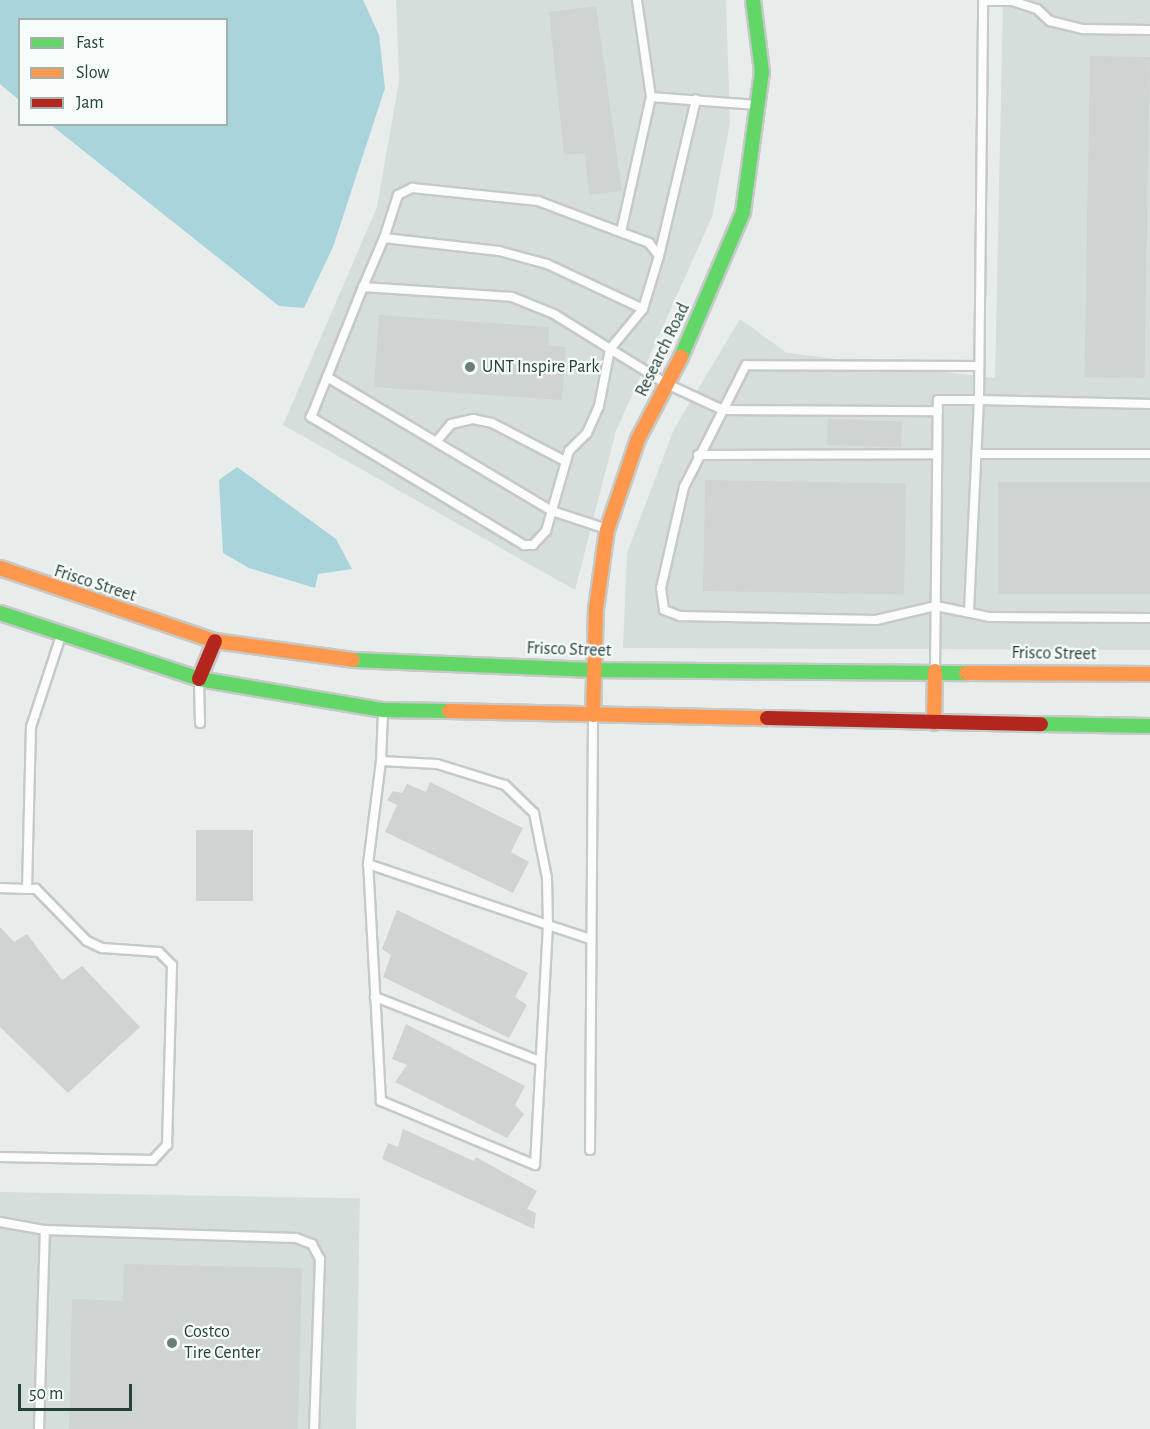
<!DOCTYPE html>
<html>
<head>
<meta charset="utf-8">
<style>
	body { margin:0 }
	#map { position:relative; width:1150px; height:1429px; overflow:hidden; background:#e8edeb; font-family:"Alegreya Sans",sans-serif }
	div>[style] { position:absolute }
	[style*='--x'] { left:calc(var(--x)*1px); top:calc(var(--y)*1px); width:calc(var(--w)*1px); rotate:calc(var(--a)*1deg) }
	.built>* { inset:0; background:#d6dedb; transform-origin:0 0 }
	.water>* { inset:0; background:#a9d4db }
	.building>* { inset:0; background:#cfd4d2; transform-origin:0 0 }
	.roads { filter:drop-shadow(2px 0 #c5cac8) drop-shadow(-2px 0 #c5cac8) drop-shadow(0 2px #c5cac8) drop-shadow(0 -2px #c5cac8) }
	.lane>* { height:8px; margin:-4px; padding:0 4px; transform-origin:4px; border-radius:4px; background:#fcfcfc }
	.fast>* { height:14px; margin:-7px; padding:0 7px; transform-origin:7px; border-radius:7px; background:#63d668 }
	.slow>* { height:14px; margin:-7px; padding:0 7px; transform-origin:7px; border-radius:7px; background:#ff974d }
	.jam>* { height:14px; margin:-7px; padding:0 7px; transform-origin:7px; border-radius:7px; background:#b3261e }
	.dots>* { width:16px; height:16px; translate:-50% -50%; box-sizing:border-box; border:3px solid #f7fbf9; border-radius:50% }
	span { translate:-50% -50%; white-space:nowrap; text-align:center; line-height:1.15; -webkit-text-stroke:4.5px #f7fbf9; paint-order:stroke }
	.street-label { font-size:18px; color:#24423a }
	.poi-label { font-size:18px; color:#24423a }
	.left { translate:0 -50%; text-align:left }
	.legend { position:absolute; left:18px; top:18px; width:210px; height:108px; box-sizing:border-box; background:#f7fbf9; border:2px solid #a3b1ad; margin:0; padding:8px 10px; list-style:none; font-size:18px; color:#24423a }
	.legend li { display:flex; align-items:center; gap:12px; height:30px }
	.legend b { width:30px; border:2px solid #a3b1ad }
	.scale { position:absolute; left:18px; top:1384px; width:114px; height:27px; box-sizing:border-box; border:3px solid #24423a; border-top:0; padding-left:8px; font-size:18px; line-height:21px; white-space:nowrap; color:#24423a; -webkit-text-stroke:4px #f7fbf9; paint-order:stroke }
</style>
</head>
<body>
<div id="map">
	<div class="built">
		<div style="clip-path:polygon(396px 0,726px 0,730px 123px,712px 217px,616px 431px,575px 590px,283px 425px,377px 207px,399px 81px)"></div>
		<div style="clip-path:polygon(1003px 0,1150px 0,1150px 650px,623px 648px,627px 553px,674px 429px,740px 319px,787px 353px,995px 378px)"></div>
		<div style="left:0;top:1192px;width:360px;height:237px;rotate:1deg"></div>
	</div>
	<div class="water">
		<div style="clip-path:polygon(0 0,363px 0,379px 35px,385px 88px,333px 247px,304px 308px,279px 306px,51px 125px,226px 124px,226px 20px,20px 20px,19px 100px,0 84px)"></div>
		<div style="clip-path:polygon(237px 467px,336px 539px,352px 569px,318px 574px,315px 588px,249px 568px,223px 553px,219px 480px)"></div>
	</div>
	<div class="building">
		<div style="clip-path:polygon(596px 6px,622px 191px,589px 195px,585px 153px,564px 155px,549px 12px)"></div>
		<div style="left:1090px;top:56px;width:60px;height:321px;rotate:1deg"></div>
		<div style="clip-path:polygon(379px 315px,549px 327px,548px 345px,566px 347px,562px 400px,374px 387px)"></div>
		<div style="left:828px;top:419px;width:74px;height:26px;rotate:2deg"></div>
		<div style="left:705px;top:480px;width:201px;height:111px;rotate:1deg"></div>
		<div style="left:998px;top:482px;width:152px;height:112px"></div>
		<div style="clip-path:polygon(430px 782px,523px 828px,511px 852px,529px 862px,513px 893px,385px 832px,397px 805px,387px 800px,393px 791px,402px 793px,407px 784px,426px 792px)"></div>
		<div style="left:196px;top:830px;width:57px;height:71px"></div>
		<div style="clip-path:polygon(397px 910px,528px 973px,515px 997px,527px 1005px,509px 1038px,383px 977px,391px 955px,382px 949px)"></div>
		<div style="clip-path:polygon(0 927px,14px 942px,27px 934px,62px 980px,82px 966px,140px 1027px,68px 1093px,0 1027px)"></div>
		<div style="clip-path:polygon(406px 1024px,525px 1086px,515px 1105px,524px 1114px,507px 1138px,395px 1082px,407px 1065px,392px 1059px)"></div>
		<div style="clip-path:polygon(403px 1129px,474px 1161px,476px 1157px,537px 1191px,527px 1209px,536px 1213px,534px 1229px,382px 1159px,388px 1143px,398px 1147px)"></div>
		<div style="clip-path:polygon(124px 1264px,302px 1268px,298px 1429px,69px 1429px,72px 1299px,123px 1301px)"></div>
	</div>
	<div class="roads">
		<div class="lane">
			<div style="--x:637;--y:0;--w:98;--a:81.8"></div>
			<div style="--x:651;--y:97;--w:106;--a:4.3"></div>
			<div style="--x:983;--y:1;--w:29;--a:0"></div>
			<div style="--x:1012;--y:1;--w:26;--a:18"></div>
			<div style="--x:1037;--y:9;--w:18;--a:43"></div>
			<div style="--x:1050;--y:21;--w:34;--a:14"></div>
			<div style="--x:1083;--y:29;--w:67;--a:0.9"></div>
			<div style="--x:621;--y:232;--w:138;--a:-77.5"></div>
			<div style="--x:384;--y:238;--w:45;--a:-72"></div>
			<div style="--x:398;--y:195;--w:16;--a:-27"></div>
			<div style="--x:412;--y:188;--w:127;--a:5.9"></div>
			<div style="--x:538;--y:201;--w:119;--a:20.7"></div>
			<div style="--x:649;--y:243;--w:16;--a:52"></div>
			<div style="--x:659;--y:256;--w:55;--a:106.8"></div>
			<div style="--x:659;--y:256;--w:161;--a:-76.7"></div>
			<div style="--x:363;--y:287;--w:53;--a:-66.8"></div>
			<div style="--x:384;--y:238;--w:116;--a:6.4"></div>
			<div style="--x:499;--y:251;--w:50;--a:15.2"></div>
			<div style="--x:547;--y:264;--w:106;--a:25.1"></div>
			<div style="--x:643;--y:309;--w:52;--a:129.5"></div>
			<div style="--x:610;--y:349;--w:58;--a:100.9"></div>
			<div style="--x:599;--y:406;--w:30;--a:114"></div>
			<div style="--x:587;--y:433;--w:25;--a:135"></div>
			<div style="--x:569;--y:451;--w:83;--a:106"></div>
			<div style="--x:546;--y:531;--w:19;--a:133"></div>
			<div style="--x:533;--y:545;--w:9;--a:180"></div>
			<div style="--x:524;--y:545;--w:249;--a:-149"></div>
			<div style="--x:311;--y:417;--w:140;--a:-68.2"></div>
			<div style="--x:363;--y:287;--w:149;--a:3.8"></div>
			<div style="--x:512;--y:297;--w:45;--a:22"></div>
			<div style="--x:554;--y:314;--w:66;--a:32"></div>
			<div style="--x:610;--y:349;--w:67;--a:31.6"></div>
			<div style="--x:667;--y:384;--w:62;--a:24.9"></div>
			<div style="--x:723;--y:410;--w:215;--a:0.3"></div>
			<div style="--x:979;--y:366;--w:233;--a:-179.8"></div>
			<div style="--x:746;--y:365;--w:137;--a:116.9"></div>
			<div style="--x:684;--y:487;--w:104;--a:102.8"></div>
			<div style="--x:661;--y:588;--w:22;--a:82"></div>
			<div style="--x:664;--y:610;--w:17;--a:21"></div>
			<div style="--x:680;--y:616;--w:196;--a:1.2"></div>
			<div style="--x:876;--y:620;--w:62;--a:-13.1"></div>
			<div style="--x:936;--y:606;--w:54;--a:11.7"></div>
			<div style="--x:989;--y:617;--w:161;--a:0.4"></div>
			<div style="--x:327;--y:377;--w:262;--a:30.8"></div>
			<div style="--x:552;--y:511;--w:55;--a:18.1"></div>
			<div style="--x:436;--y:442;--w:23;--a:-50"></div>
			<div style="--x:451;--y:424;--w:23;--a:-13"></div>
			<div style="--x:473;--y:419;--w:19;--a:12"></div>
			<div style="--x:492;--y:423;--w:82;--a:27.5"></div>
			<div style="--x:977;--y:454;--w:173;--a:0"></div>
			<div style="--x:698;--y:455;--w:239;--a:-0.2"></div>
			<div style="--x:969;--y:611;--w:211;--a:-87.3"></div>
			<div style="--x:979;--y:400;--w:171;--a:1.3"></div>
			<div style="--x:935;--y:670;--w:270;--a:-89.4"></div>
			<div style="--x:938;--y:400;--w:41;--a:0"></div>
			<div style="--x:979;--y:400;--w:400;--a:-89.4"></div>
			<div style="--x:199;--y:682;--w:41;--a:88.6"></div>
			<div style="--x:383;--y:712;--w:49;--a:92.3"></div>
			<div style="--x:381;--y:761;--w:56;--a:3.1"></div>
			<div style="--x:437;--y:764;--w:71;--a:17.2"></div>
			<div style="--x:505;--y:785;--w:40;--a:44"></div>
			<div style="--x:534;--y:813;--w:66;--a:78.7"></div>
			<div style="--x:547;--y:878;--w:47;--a:88.8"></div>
			<div style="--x:548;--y:925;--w:240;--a:93.1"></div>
			<div style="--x:535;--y:1165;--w:167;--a:-157.4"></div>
			<div style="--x:381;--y:1101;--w:237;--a:-93.1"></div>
			<div style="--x:368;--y:864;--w:190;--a:18.7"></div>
			<div style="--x:548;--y:925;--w:44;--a:18.4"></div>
			<div style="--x:368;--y:864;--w:104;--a:-82.8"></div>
			<div style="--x:0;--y:888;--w:27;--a:2"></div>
			<div style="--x:27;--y:889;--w:162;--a:-88.6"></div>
			<div style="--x:31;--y:727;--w:96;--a:-71.8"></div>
			<div style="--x:375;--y:997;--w:177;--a:21.2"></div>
			<div style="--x:590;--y:1150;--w:434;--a:-89.6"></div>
			<div style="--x:0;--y:1157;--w:153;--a:1.1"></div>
			<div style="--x:153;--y:1160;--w:21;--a:-47"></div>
			<div style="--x:167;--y:1145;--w:180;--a:-88.4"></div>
			<div style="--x:172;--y:965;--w:18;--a:-135"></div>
			<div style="--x:159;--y:952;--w:57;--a:-176"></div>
			<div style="--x:102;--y:948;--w:17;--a:-155"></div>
			<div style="--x:87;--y:941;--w:73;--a:-134.4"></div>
			<div style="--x:36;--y:889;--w:9;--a:180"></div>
			<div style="--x:0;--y:1222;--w:46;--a:10.1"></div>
			<div style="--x:45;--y:1230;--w:251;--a:1.8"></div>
			<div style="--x:296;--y:1238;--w:17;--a:21"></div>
			<div style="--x:312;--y:1244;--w:17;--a:62"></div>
			<div style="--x:320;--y:1259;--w:170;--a:92"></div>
			<div style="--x:39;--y:1429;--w:199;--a:-88.3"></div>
		</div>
		<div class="fast">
			<div style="--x:681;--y:357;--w:158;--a:-66.8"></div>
			<div style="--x:743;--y:212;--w:141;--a:-82.3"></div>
			<div style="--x:762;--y:72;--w:73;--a:-97.1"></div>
			<div style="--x:0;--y:613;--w:210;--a:18.3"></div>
			<div style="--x:199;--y:679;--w:187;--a:9.6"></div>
			<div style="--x:383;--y:710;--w:66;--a:0.9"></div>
			<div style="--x:353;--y:660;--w:240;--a:2.4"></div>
			<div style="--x:593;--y:670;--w:373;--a:0.5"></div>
			<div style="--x:1041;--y:724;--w:109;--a:1.1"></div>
		</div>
		<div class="slow">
			<div style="--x:0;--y:568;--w:227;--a:18.8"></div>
			<div style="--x:215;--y:641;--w:139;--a:7.8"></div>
			<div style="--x:966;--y:673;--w:184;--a:0.3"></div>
			<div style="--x:449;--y:711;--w:318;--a:1.3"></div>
			<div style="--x:593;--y:715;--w:106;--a:-88.4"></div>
			<div style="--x:596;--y:609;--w:80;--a:-82.1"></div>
			<div style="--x:607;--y:530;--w:96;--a:-71.2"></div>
			<div style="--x:638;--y:439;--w:93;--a:-62.3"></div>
			<div style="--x:934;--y:723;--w:52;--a:-88.9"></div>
		</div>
		<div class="jam">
			<div style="--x:199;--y:679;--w:41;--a:-67.2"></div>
			<div style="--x:767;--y:718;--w:274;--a:1.3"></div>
		</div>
	</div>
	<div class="dots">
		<div style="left:470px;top:367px;background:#697e78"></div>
		<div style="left:172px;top:1343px;background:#697e78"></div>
	</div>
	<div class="street-label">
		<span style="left:663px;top:350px;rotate:-64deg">Research Road</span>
		<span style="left:95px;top:584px;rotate:18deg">Frisco Street</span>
		<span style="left:569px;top:650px;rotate:2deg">Frisco Street</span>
		<span style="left:1054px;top:654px;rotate:1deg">Frisco Street</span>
	</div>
	<div class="poi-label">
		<span class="left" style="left:482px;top:367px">UNT Inspire Park</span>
		<span class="left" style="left:184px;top:1343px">Costco<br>Tire Center</span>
	</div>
	<ul class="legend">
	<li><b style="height:8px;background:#63d668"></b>Fast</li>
	<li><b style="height:8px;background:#ff974d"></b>Slow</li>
	<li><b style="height:8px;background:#b3261e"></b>Jam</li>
	</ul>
	<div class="scale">50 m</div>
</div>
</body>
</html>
